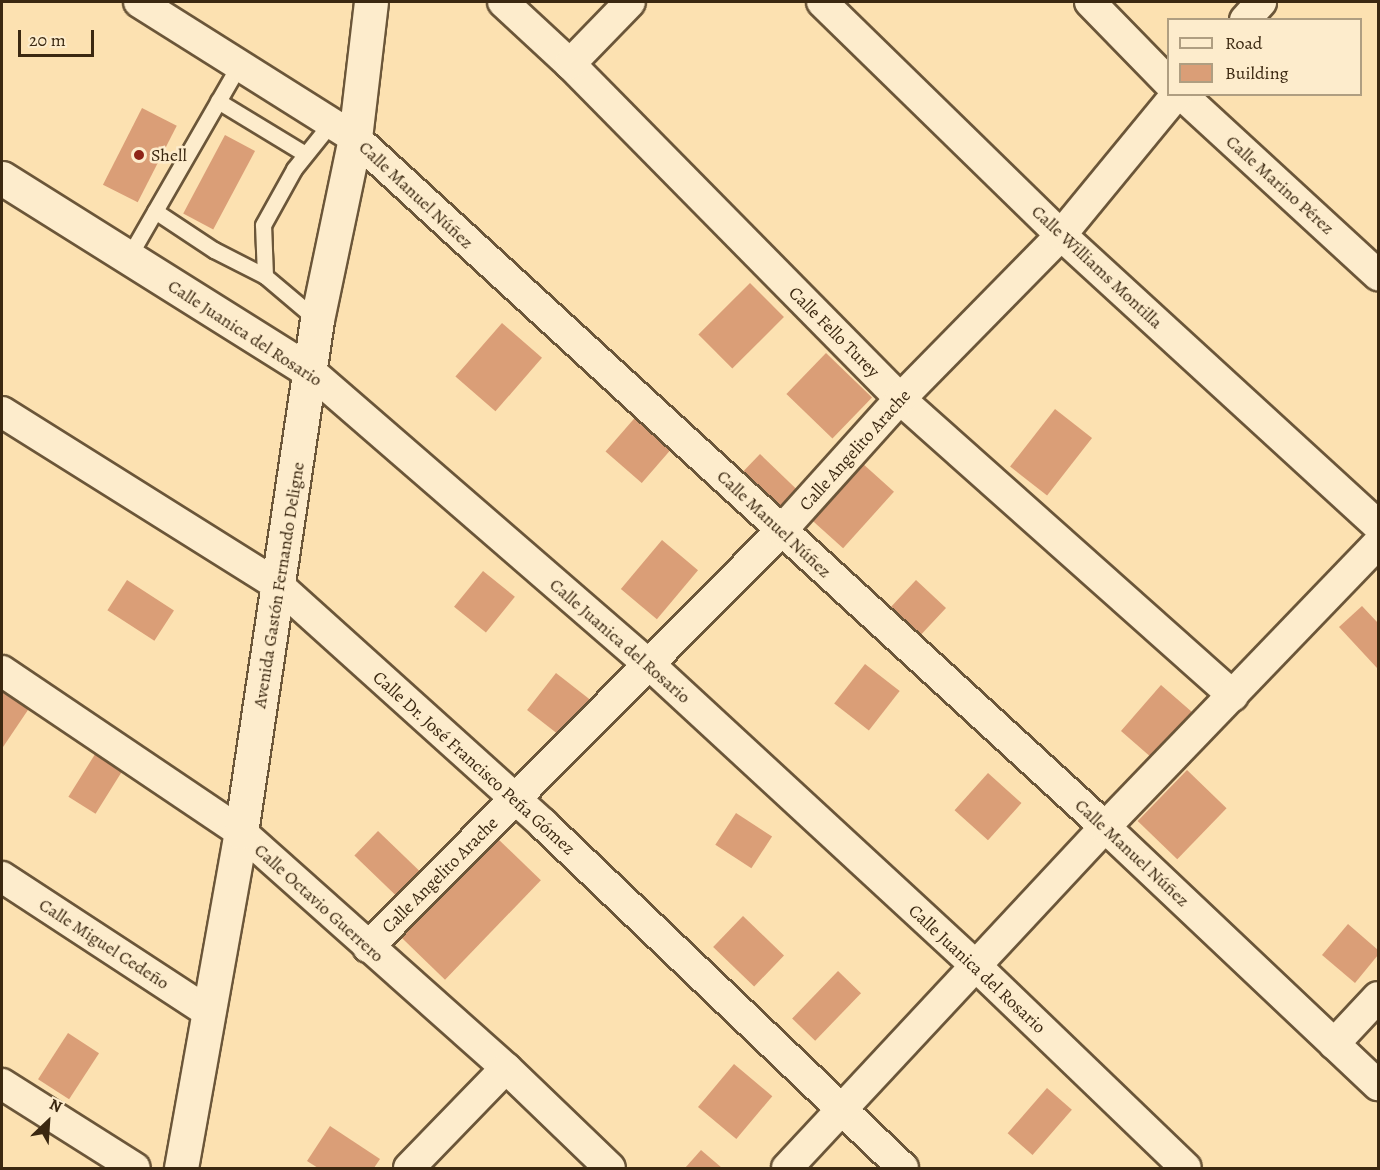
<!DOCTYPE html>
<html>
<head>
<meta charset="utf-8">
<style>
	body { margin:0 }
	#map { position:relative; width:1380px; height:1170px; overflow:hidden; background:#fce1b1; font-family:Alegreya,serif }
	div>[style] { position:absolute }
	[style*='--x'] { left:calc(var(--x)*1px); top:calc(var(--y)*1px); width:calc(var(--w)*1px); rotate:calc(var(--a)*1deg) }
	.building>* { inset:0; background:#da9e77; transform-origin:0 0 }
	.roads { filter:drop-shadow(2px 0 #6b5639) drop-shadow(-2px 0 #6b5639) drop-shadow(0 2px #6b5639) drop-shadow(0 -2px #6b5639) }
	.service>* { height:15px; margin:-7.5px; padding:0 7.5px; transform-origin:7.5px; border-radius:7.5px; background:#fdeccc }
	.minor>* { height:30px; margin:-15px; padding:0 15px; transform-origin:15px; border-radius:15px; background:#fdeccc }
	.tertiary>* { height:33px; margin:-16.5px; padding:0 16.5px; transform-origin:16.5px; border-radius:16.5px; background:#fdeccc }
	.dots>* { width:16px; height:16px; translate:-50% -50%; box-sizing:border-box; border:3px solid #fdeccc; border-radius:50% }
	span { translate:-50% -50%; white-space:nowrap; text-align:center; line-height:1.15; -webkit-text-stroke:5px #fdeccc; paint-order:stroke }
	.poi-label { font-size:18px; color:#3b2811 }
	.left { translate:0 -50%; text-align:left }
	.street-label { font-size:18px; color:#3b2811 }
	.frame { position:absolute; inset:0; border:3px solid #3b2811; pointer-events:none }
	.legend { position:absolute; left:1167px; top:18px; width:195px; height:78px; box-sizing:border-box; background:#fdeccc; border:2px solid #af9e81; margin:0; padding:8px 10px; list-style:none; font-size:18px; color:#3b2811 }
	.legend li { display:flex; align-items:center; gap:12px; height:30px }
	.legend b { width:30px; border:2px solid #af9e81 }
	.north { position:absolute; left:18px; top:1092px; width:60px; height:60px; -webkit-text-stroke:4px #fdeccc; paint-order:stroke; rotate:25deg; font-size:16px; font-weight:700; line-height:24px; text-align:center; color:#3b2811 }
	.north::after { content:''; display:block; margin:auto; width:21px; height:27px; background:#3b2811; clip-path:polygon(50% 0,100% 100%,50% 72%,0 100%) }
	.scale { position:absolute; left:18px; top:30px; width:76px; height:27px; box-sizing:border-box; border:3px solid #3b2811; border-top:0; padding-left:8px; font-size:18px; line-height:21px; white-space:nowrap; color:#3b2811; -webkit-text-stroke:4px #fdeccc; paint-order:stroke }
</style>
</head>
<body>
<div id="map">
	<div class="building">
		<div style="left:142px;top:108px;width:39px;height:86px;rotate:27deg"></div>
		<div style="left:225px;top:135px;width:34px;height:89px;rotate:28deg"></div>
		<div style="left:750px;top:283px;width:48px;height:73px;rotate:45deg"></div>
		<div style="left:502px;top:323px;width:53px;height:71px;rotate:41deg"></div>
		<div style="left:826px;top:353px;width:64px;height:57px;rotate:44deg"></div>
		<div style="left:1055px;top:409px;width:47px;height:73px;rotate:38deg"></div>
		<div style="left:639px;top:413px;width:48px;height:51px;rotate:41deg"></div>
		<div style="left:760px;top:454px;width:52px;height:35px;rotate:44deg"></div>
		<div style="left:862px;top:463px;width:43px;height:76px;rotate:42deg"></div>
		<div style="left:662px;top:540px;width:47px;height:64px;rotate:40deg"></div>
		<div style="left:483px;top:571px;width:41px;height:46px;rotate:39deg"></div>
		<div style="left:127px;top:580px;width:56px;height:36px;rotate:33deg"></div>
		<div style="left:916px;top:580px;width:41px;height:45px;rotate:43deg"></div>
		<div style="clip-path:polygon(1362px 606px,1378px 623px,1377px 668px,1339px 627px)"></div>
		<div style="left:865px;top:664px;width:44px;height:50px;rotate:38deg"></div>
		<div style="left:556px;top:673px;width:43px;height:47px;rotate:38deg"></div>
		<div style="clip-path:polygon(2px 683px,32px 704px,3px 747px,2px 746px)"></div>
		<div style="left:1161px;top:685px;width:49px;height:61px;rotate:41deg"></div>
		<div style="left:97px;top:751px;width:32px;height:54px;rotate:32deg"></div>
		<div style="left:1187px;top:770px;width:55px;height:71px;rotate:44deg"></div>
		<div style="left:988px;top:773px;width:45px;height:50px;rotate:42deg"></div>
		<div style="left:736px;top:813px;width:43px;height:38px;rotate:33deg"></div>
		<div style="left:378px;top:831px;width:61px;height:34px;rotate:44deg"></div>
		<div style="left:497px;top:838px;width:61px;height:138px;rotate:44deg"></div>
		<div style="left:743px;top:916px;width:57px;height:43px;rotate:44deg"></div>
		<div style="clip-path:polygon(1348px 924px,1378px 950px,1378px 955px,1355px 983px,1322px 955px)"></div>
		<div style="left:838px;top:971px;width:32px;height:66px;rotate:44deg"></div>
		<div style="left:68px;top:1033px;width:37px;height:55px;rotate:33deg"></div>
		<div style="left:734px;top:1064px;width:50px;height:56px;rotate:40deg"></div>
		<div style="left:1047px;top:1088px;width:33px;height:60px;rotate:41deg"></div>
		<div style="clip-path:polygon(330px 1126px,380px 1159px,374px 1168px,318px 1168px,307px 1161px)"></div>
		<div style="clip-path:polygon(701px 1150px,722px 1168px,685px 1168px)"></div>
	</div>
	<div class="roads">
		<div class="service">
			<div style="--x:218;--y:101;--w:102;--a:31.3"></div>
			<div style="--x:155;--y:211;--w:71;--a:33.5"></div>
			<div style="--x:214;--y:250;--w:57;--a:27"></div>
			<div style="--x:128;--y:258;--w:223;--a:-60.1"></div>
			<div style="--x:317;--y:320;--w:68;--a:-139.8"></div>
			<div style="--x:265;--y:276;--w:51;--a:-92.2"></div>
			<div style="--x:263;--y:225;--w:64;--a:-61"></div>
			<div style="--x:294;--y:169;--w:59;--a:-51.2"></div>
		</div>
		<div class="minor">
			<div style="--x:139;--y:2;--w:255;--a:32.2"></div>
			<div style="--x:355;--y:138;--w:1018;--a:42.57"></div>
			<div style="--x:1105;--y:827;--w:376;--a:43.4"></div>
			<div style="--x:503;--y:2;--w:91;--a:42.8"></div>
			<div style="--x:570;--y:64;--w:470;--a:45.4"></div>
			<div style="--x:900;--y:399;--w:446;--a:41.7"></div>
			<div style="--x:822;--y:2;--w:334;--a:44.3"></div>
			<div style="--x:1061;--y:235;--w:430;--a:42.5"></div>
			<div style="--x:1090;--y:2;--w:112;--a:45.7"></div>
			<div style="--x:1245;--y:20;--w:24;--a:-48"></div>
			<div style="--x:570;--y:64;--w:86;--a:-45.9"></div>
			<div style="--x:1181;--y:94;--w:268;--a:42.6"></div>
			<div style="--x:311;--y:372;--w:449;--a:40.9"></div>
			<div style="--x:651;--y:666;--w:442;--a:42.7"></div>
			<div style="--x:976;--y:966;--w:291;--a:43.9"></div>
			<div style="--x:2;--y:412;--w:327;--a:32.1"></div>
			<div style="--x:279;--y:586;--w:355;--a:42"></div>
			<div style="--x:543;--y:824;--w:498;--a:43.7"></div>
			<div style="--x:2;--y:671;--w:288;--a:34"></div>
			<div style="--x:241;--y:832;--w:355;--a:41.7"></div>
			<div style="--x:506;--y:1068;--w:144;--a:43.9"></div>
			<div style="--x:2;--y:877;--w:245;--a:33.2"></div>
			<div style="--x:368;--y:947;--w:586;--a:-45.21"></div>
			<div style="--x:781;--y:531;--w:178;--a:-48"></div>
			<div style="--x:900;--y:399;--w:230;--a:-45.5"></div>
			<div style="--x:1061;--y:235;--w:183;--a:-50.6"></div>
			<div style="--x:1334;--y:1044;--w:64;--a:-46.9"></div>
			<div style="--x:2;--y:1084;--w:157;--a:32.3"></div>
			<div style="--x:409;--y:1168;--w:139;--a:-45.9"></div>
			<div style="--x:787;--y:1168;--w:466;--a:-47"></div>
			<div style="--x:1105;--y:827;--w:394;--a:-46.1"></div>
		</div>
		<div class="tertiary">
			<div style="--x:2;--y:178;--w:365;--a:32.1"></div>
			<div style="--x:181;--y:1168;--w:341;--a:-79.9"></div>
			<div style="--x:241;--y:832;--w:518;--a:-81.56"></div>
			<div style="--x:317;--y:320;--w:186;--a:-78.2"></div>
			<div style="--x:355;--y:138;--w:137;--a:-83.3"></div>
		</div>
	</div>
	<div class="dots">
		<div style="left:139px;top:155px;background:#8f2418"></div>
	</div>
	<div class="poi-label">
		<span class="left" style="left:151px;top:155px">Shell</span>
	</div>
	<div class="street-label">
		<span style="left:1280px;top:185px;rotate:42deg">Calle Marino Pérez</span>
		<span style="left:416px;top:195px;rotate:43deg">Calle Manuel Núñez</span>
		<span style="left:1097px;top:267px;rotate:43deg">Calle Williams Montilla</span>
		<span style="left:834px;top:332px;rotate:45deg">Calle Fello Turey</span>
		<span style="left:245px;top:333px;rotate:33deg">Calle Juanica del Rosario</span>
		<span style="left:855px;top:450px;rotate:-48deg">Calle Angelito Arache</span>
		<span style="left:774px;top:524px;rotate:43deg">Calle Manuel Núñez</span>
		<span style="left:279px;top:585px;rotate:-81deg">Avenida Gastón Fernando Deligne</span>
		<span style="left:620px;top:641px;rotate:41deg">Calle Juanica del Rosario</span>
		<span style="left:474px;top:763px;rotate:42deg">Calle Dr. José Francisco Peña Gómez</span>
		<span style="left:1132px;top:853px;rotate:43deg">Calle Manuel Núñez</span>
		<span style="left:440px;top:875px;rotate:-45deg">Calle Angelito Arache</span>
		<span style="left:319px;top:903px;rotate:42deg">Calle Octavio Guerrero</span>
		<span style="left:104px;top:944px;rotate:33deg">Calle Miguel Cedeño</span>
		<span style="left:977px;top:969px;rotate:43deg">Calle Juanica del Rosario</span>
	</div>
	<div class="frame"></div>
	<ul class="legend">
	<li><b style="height:8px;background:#fdeccc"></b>Road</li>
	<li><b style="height:16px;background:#da9e77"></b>Building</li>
	</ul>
	<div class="north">N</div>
	<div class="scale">20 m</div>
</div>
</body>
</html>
